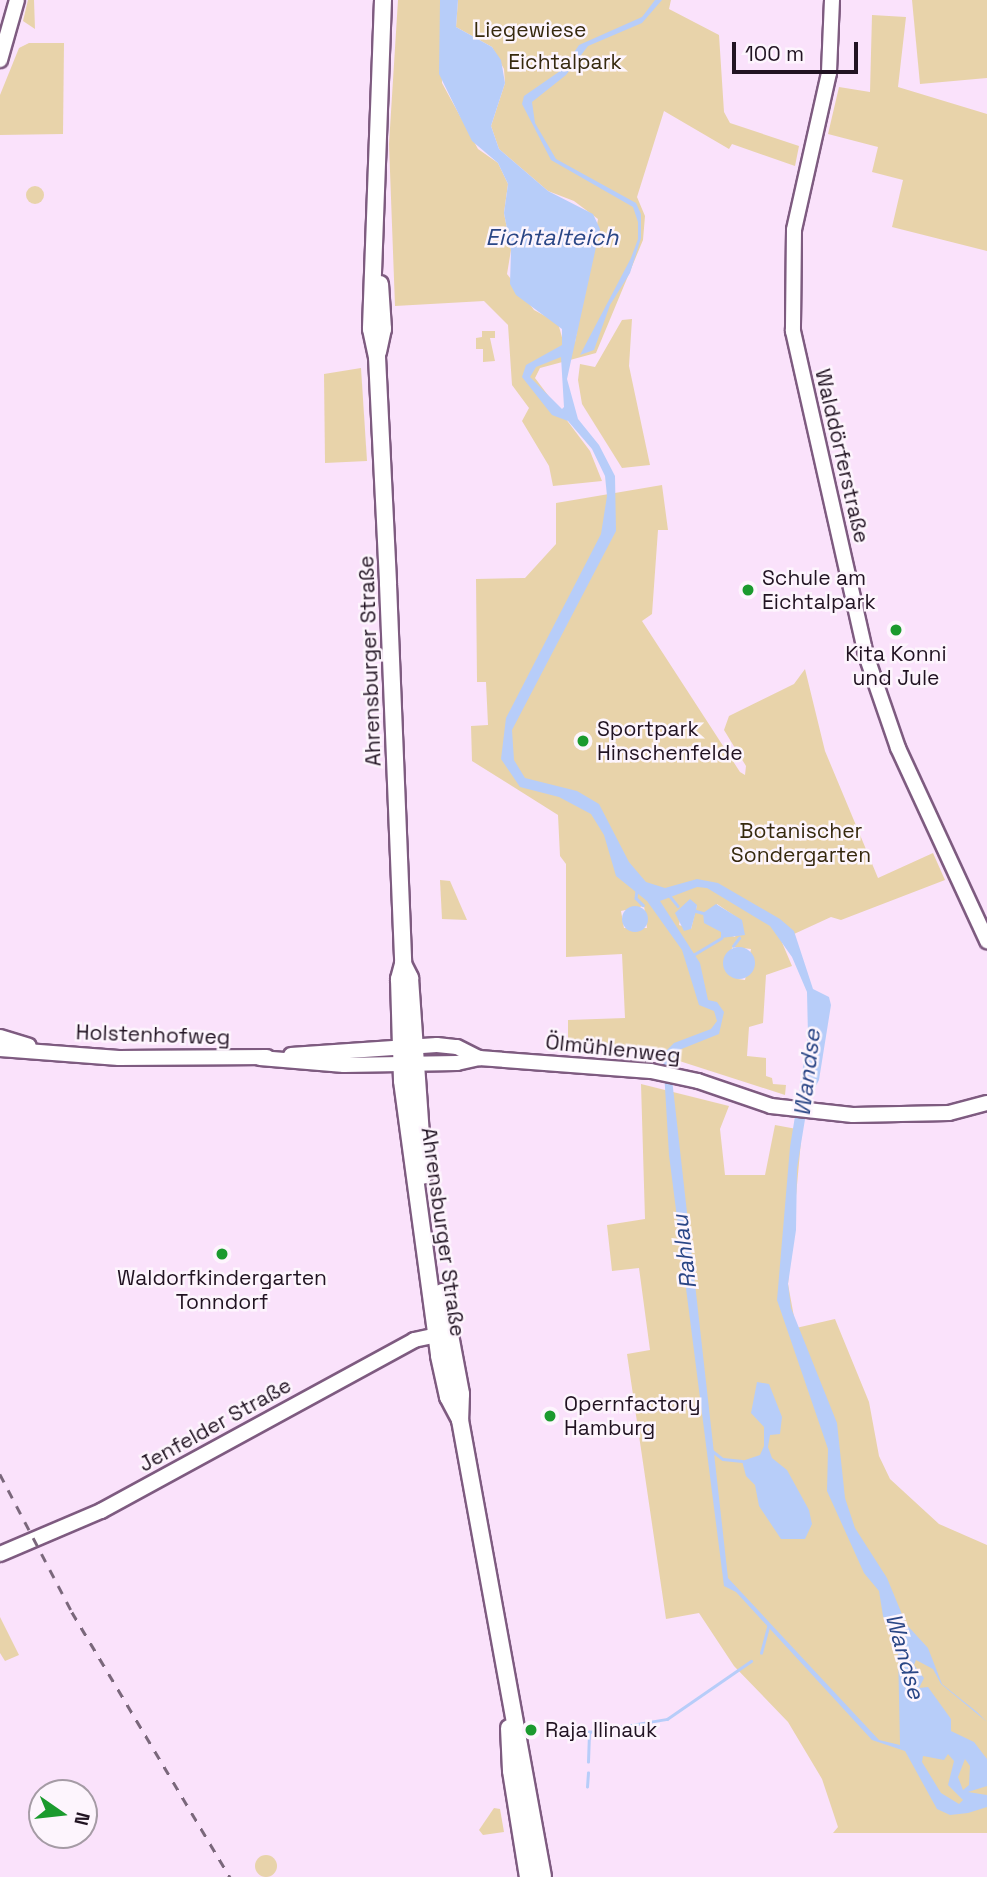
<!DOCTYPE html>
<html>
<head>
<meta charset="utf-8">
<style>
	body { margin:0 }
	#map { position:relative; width:987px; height:1877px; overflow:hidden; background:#fae2fb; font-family:"Space Grotesk",sans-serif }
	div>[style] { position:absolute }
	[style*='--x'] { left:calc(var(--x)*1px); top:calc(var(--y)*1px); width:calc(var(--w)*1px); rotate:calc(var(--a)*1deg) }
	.green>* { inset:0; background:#e8d3aa }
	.round { border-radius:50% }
	.water>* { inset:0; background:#b7cdf9 }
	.stream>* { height:2.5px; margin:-1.25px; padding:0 1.25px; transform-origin:1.25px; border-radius:1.25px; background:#b7cdf9 }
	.roads { filter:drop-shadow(2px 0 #7e5b80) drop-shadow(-2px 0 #7e5b80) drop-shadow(0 2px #7e5b80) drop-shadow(0 -2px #7e5b80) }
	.secondary>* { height:14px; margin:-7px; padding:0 7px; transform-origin:7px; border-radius:7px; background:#fff }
	.primary>* { height:16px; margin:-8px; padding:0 8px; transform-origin:8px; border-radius:8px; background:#fff }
	.rail>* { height:2.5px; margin-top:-1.25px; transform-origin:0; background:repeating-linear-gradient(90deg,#7a677b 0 9px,transparent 0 18px) }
	.dots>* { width:19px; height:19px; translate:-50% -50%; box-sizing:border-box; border:4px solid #fdf5fd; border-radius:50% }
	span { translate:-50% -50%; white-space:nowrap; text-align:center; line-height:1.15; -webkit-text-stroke:5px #fdf5fd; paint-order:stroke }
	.park-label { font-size:21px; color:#36290e }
	.street-label { font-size:21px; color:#211322 }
	.poi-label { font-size:21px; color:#211322 }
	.left { translate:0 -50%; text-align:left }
	.water-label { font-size:23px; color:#2a4686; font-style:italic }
	.north { position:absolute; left:28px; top:1779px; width:70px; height:70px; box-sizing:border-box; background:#fdf5fd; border:2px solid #a59ba5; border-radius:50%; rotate:104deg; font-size:19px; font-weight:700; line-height:28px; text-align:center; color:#211322 }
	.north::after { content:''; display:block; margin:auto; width:24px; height:32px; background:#1b9a2e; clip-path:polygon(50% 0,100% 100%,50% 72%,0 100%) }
	.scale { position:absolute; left:732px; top:42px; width:126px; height:32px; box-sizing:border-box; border:4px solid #211322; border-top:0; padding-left:9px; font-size:21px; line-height:24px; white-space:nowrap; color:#211322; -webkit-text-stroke:5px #fdf5fd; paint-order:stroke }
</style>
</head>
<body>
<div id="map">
	<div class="green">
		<div style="clip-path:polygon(28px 0,34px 0,35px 29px,23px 21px)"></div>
		<div style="clip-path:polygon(398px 0,440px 0,442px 83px,478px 149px,498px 163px,508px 184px,504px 213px,511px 250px,507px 274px,534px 310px,558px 323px,563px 341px,575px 342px,598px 219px,574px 201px,548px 191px,499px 149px,491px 126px,505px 83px,504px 69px,492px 47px,456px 27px,458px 0,671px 0,669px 9px,719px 35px,724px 112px,730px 123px,799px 146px,795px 166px,732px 144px,729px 149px,664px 111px,637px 197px,645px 216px,643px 240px,596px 353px,540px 368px,535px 378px,590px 451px,602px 481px,553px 486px,549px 466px,522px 421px,529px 408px,512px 385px,508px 325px,484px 301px,395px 306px,389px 144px)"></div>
		<div style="clip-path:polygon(912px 0,987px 0,987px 78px,920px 84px)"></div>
		<div style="clip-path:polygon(872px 15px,906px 17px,898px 87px,987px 114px,987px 251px,892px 227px,903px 180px,872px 172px,878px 147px,828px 134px,839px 87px,870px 92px)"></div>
		<div style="clip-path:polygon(29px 43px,64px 43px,63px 134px,0 135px,0 95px,19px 48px)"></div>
		<div class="round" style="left:26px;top:186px;width:18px;height:18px"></div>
		<div style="clip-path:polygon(632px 319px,629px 366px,650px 465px,622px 468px,582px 404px,578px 380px,580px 364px,595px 367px,622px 320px)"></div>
		<div style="clip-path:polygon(482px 331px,495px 331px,495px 338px,490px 338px,495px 361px,483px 362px,483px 349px,476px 349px,476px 338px,482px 337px)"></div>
		<div style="clip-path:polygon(361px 368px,367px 461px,325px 463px,324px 374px)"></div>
		<div style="clip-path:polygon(evenodd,662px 485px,668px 530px,658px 530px,652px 614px,642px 621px,740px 772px,745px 775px,746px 766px,724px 730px,729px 716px,794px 684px,805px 669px,825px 751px,878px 878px,933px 853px,945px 880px,841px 920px,831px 917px,781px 940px,792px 966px,766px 975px,763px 1023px,749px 1027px,747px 1056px,766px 1058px,766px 1076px,772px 1078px,773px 1084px,786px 1085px,785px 1095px,639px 1048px,568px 1042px,568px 1020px,625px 1018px,622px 954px,566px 957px,566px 864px,560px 856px,558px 815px,472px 761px,471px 726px,488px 725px,486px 682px,477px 682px,476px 579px,525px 578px,556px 544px,556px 503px,662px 485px,717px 904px,742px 921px,735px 937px,721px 932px,717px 904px,662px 485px,697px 905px,691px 929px,679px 925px,680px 920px,697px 905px,662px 485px,644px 906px,647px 928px,624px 928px,621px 911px,644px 906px,662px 485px,733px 947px,751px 949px,745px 980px,738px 979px,725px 958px,733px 947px)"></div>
		<div style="clip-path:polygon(440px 880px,450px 881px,467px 920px,442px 919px)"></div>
		<div style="clip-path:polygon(641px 1084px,729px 1106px,720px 1129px,725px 1175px,765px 1175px,775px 1125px,802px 1130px,788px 1284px,796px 1328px,835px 1319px,869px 1402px,879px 1456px,890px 1479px,939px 1524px,987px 1545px,987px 1833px,833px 1833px,838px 1827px,822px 1779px,788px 1722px,734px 1666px,699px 1613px,666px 1619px,627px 1354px,650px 1350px,639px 1268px,612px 1271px,607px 1225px,645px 1219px)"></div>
		<div style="clip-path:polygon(0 1617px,19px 1655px,5px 1661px,0 1653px)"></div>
		<div style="clip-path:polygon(494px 1808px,500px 1809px,504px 1832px,483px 1835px,479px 1830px)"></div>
		<div class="round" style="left:255px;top:1855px;width:22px;height:22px"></div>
	</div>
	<div class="water">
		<div style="clip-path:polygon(evenodd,440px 0,458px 0,456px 27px,492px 47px,501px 60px,505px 83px,491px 126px,499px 149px,548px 191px,593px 214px,600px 229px,567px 379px,578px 419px,599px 445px,615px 476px,616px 531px,512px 730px,514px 760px,525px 778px,577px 791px,599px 804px,629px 862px,646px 882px,665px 888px,697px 879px,718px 883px,780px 919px,794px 931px,813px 989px,829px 997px,831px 1005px,819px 1080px,808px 1101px,797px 1168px,796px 1230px,788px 1284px,791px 1308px,837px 1423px,845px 1498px,855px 1528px,887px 1578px,906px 1624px,928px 1648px,942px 1684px,977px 1712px,987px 1722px,941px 1684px,933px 1669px,916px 1660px,914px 1665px,924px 1678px,919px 1688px,928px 1687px,951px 1719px,951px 1731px,974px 1742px,987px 1759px,987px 1786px,968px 1792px,987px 1795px,987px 1807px,968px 1813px,950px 1815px,937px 1809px,905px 1751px,872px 1740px,736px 1592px,724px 1586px,669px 1155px,663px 1054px,674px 1043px,711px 1029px,717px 1021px,714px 1011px,699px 1005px,682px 950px,647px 901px,616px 876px,604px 835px,591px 814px,559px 797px,520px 787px,501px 759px,506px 718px,601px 534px,607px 496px,605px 476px,592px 449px,568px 421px,552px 415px,522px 377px,526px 365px,562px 345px,562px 329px,516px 295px,510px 284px,511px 250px,504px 213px,508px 184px,498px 163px,472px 141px,439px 74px,440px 0,561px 357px,564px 407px,562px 409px,530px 377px,536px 367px,561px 357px,440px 0,697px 887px,707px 888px,770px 926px,792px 957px,807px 992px,808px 1036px,790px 1147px,777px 1300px,828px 1449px,827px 1491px,864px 1573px,879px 1591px,883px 1616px,898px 1650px,900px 1745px,879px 1740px,728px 1578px,670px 1061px,679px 1050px,719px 1034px,724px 1012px,717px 1002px,708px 1000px,700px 963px,660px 901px,697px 887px,440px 0,948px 1754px,954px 1761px,948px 1785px,963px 1800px,959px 1804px,941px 1793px,922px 1762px,923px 1756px,944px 1760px,948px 1754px,440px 0,965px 1759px,970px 1766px,969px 1785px,963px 1790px,958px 1777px,965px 1759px)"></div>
		<div style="clip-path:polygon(655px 0,662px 0,642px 23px,588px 46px,566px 75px,532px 102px,535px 123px,556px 159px,636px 203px,641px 214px,641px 238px,630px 273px,610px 305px,594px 350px,580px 355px,631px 258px,638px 239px,638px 222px,633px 207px,551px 160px,522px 104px,524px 96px,563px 69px,579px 45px,642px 17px)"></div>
		<div style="clip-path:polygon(690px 899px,697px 905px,696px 911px,691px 929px,684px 931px,675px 913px)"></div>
		<div style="clip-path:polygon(716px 904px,742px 920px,745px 935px,721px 938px,721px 932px,704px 923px,703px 913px)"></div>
		<div class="round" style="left:622px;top:906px;width:26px;height:26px"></div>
		<div class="round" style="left:723px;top:947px;width:32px;height:32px"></div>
		<div style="clip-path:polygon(757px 1382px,769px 1384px,782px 1417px,780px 1434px,770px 1435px,768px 1447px,772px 1458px,787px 1470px,809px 1510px,812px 1524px,805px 1539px,781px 1539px,759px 1506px,755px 1485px,746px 1476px,742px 1461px,760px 1455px,764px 1446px,764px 1427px,751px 1413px)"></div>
	</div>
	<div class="stream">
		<div style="--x:637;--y:891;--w:7;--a:98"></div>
		<div style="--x:636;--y:898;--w:10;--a:45"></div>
		<div style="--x:669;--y:895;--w:14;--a:51"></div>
		<div style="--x:696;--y:911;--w:7;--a:16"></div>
		<div style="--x:733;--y:946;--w:10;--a:-53"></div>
		<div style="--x:693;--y:955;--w:33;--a:-31"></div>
		<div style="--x:710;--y:1449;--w:16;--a:38"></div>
		<div style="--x:723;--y:1459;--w:19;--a:6"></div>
		<div style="--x:761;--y:1653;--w:28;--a:-75"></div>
		<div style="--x:588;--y:1762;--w:30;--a:-88"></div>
		<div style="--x:589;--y:1732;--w:79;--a:-9.5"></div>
		<div style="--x:667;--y:1719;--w:102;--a:-34.6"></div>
		<div style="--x:587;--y:1787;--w:14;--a:-86"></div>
	</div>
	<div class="roads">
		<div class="secondary">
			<div style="--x:832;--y:0;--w:73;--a:92.4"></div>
			<div style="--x:829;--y:73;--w:161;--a:102.6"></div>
			<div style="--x:794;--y:230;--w:101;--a:90.6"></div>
			<div style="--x:793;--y:331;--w:332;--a:77.3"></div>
			<div style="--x:866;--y:655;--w:98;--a:71"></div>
			<div style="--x:898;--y:748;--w:213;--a:65.2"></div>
			<div style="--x:0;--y:60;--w:62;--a:-74.2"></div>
			<div style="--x:0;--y:1037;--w:30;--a:17"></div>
			<div style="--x:0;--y:1049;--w:119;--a:4.3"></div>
			<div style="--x:119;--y:1058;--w:148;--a:-0.4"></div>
			<div style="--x:291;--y:1055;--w:146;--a:-3.9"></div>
			<div style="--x:437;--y:1045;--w:20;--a:6"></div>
			<div style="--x:457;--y:1047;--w:25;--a:27"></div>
			<div style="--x:260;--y:1058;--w:84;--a:4.8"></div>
			<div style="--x:344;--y:1065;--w:113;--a:-1"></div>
			<div style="--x:457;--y:1063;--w:23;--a:-13"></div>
			<div style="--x:479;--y:1058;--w:172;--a:4.3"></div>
			<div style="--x:651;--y:1071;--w:48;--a:12"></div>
			<div style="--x:698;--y:1081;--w:77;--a:18.9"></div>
			<div style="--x:771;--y:1106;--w:82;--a:6.3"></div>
			<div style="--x:853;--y:1115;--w:96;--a:-1.2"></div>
			<div style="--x:949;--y:1113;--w:39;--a:-15"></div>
			<div style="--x:0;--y:1554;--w:110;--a:-23.1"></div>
			<div style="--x:101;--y:1511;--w:357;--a:-28.6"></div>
			<div style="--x:414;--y:1340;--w:33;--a:-12"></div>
		</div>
		<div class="primary">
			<div style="--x:383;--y:0;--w:329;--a:92.1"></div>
			<div style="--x:371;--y:329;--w:29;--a:78"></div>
			<div style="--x:377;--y:357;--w:227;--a:87.2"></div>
			<div style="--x:388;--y:584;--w:380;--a:87.7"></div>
			<div style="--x:403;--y:964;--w:16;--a:105"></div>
			<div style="--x:399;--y:979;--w:102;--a:88.3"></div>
			<div style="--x:402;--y:1081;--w:277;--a:82.3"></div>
			<div style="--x:439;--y:1356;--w:42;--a:77.6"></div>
			<div style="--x:448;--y:1397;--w:26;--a:62"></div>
			<div style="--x:378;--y:352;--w:24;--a:-78"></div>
			<div style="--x:383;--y:329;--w:45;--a:-93.8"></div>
			<div style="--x:403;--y:964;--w:16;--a:63"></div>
			<div style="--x:410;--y:978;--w:198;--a:86"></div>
			<div style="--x:442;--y:1292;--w:104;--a:79.4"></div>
			<div style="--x:461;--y:1394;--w:26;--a:92"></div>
			<div style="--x:460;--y:1420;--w:464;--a:79.7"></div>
			<div style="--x:509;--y:1728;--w:43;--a:87.3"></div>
			<div style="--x:511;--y:1771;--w:107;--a:80.9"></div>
		</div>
	</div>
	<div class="rail">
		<div style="--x:0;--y:1474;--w:156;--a:62.4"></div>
		<div style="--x:72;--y:1612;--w:309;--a:59.2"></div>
	</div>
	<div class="dots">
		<div style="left:748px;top:590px;background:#1b9a2e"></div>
		<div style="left:896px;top:630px;background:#1b9a2e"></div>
		<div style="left:583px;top:741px;background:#1b9a2e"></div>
		<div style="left:222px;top:1254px;background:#1b9a2e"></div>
		<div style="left:550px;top:1416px;background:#1b9a2e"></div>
		<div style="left:531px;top:1730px;background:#1b9a2e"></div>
	</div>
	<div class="park-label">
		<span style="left:530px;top:30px">Liegewiese</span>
		<span style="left:565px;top:62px">Eichtalpark</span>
		<span style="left:801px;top:843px">Botanischer<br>Sondergarten</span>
	</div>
	<div class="street-label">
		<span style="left:842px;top:456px;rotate:77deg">Walddörferstraße</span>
		<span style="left:370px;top:661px;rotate:-92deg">Ahrensburger Straße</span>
		<span style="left:153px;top:1035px;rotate:2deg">Holstenhofweg</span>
		<span style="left:613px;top:1049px;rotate:6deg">Ölmühlenweg</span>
		<span style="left:443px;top:1232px;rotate:82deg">Ahrensburger Straße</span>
		<span style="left:215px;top:1425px;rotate:-29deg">Jenfelder Straße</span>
	</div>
	<div class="poi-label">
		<span class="left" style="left:762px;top:590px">Schule am<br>Eichtalpark</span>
		<span style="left:896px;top:666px">Kita Konni<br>und Jule</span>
		<span class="left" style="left:597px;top:741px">Sportpark<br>Hinschenfelde</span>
		<span style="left:222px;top:1290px">Waldorfkindergarten<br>Tonndorf</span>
		<span class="left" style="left:564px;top:1416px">Opernfactory<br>Hamburg</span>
		<span class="left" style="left:545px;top:1730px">Raja Ilinauk</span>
	</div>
	<div class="water-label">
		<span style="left:552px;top:237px">Eichtalteich</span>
		<span style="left:807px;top:1073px;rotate:-83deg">Wandse</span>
		<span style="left:684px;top:1252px;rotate:-97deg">Rahlau</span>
		<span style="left:905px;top:1656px;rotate:74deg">Wandse</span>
	</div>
	<div class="north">N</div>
	<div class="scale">100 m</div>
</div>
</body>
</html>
